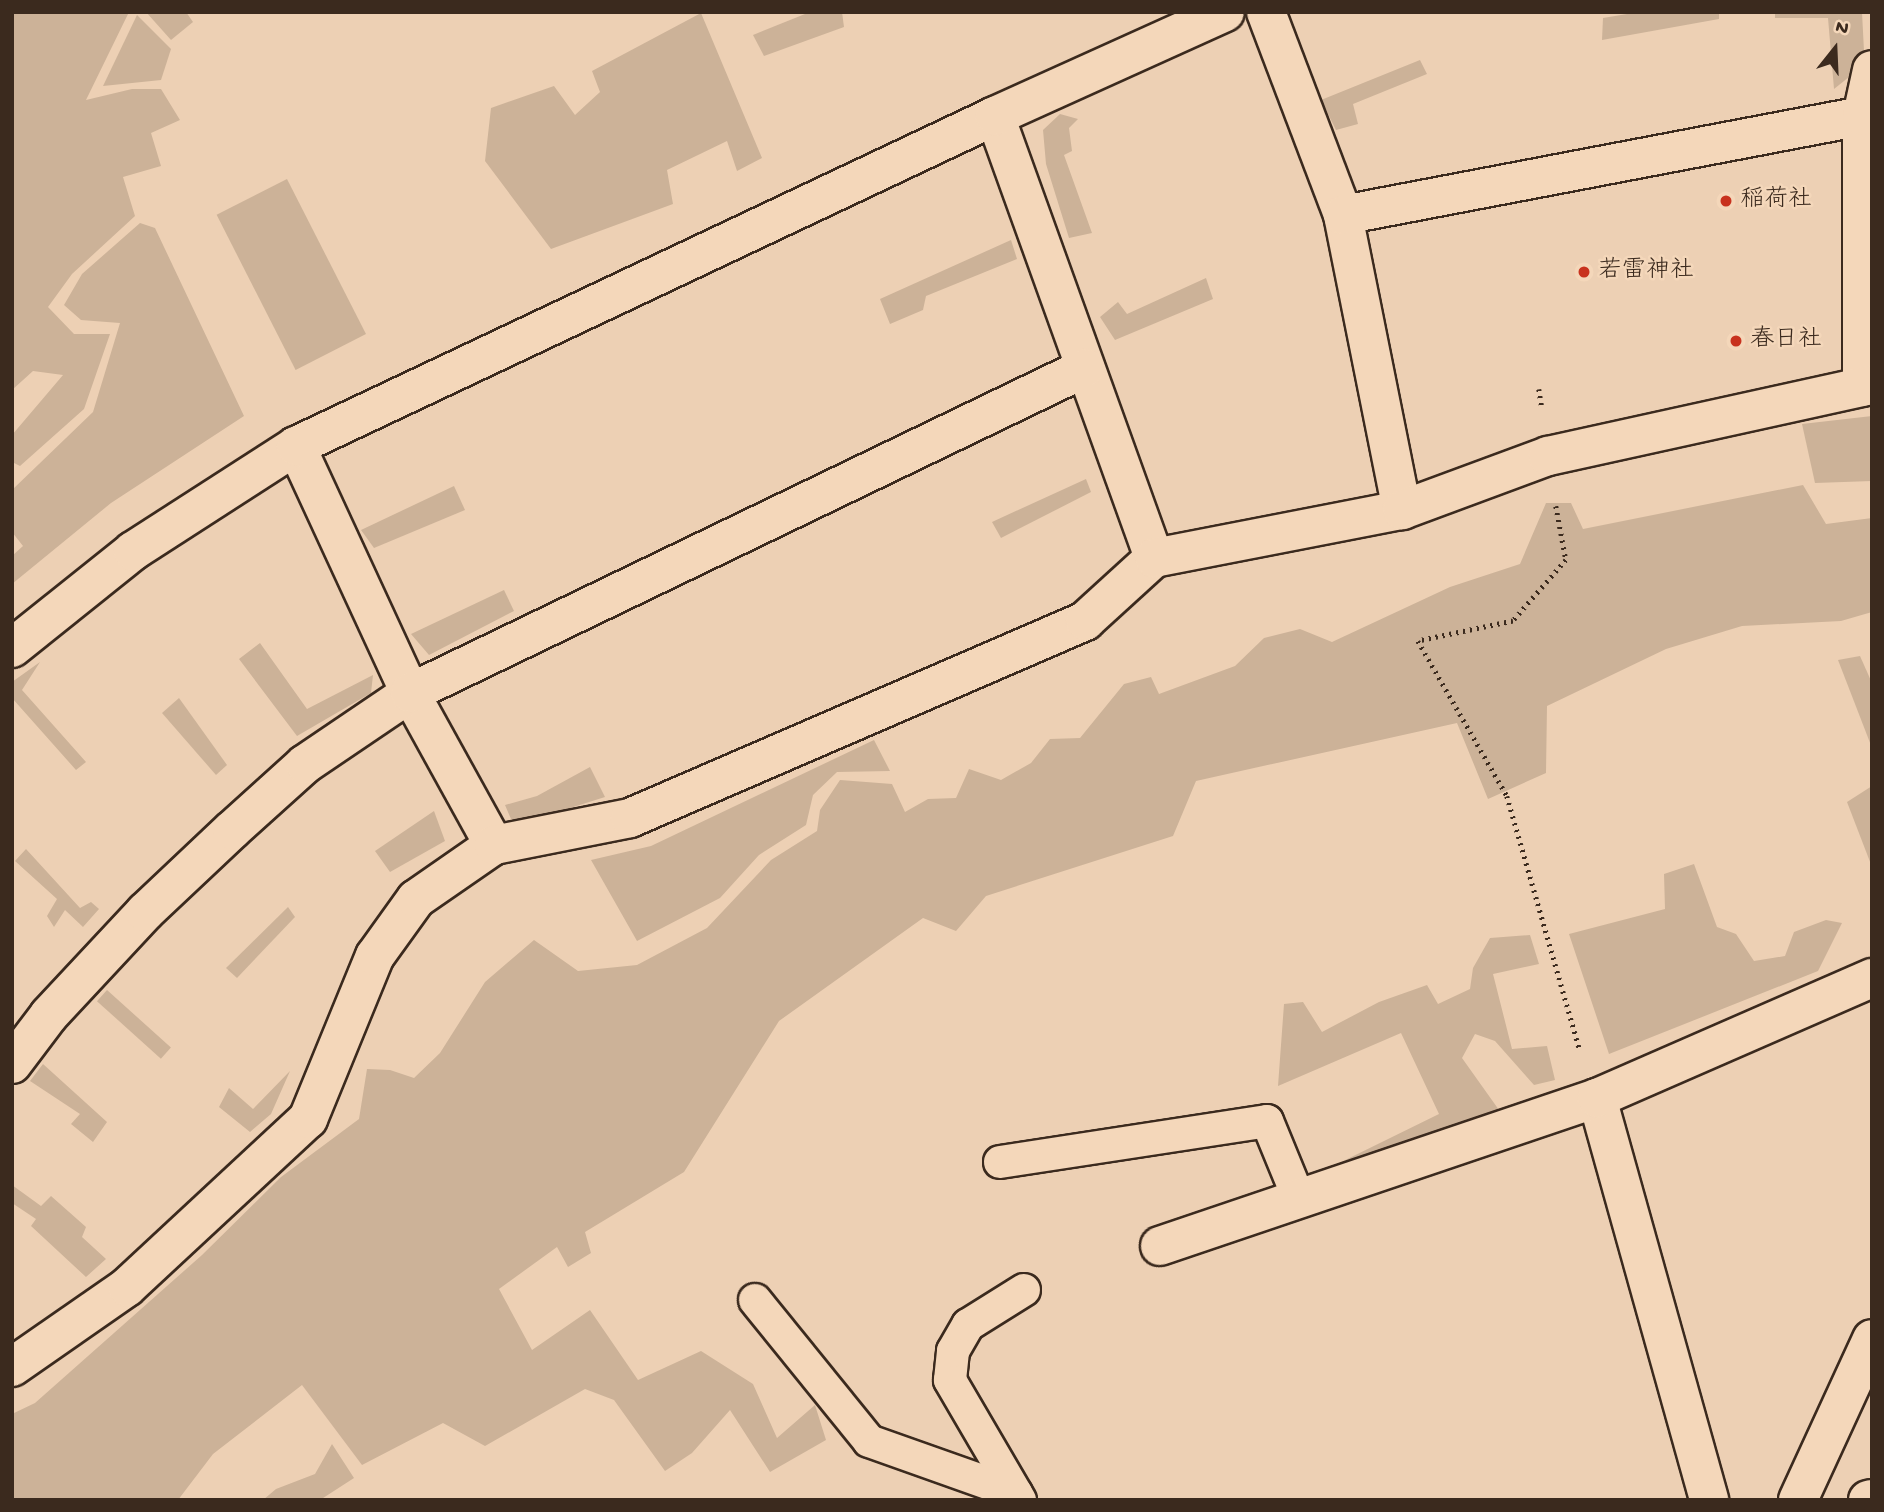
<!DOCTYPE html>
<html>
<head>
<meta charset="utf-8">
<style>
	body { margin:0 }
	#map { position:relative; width:1884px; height:1512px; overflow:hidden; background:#edd0b4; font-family:"Gochi Hand","Klee One",sans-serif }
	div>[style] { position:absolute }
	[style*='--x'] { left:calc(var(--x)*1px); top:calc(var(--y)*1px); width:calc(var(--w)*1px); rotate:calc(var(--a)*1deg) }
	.green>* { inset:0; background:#ccb298; transform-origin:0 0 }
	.path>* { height:4.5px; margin-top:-2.25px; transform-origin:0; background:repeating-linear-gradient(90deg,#3b2a1e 0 2px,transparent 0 7px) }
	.roads { filter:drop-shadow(2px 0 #3b2a1e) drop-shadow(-2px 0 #3b2a1e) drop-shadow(0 2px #3b2a1e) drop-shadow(0 -2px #3b2a1e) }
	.lane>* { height:32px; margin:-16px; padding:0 16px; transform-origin:16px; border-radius:16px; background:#f4d7ba }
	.street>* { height:38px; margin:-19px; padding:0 19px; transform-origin:19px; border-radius:19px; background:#f4d7ba }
	.secondary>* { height:38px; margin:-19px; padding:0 19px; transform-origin:19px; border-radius:19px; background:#f4d7ba }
	.dots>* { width:19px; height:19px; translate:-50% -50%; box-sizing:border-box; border:4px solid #f4d7ba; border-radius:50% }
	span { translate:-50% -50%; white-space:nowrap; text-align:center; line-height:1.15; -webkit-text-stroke:5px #f4d7ba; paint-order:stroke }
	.poi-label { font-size:24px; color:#3b2a1e }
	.left { translate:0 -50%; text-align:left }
	.frame { position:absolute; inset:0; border:14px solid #3b2a1e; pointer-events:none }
	.north { position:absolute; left:1800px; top:14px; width:70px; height:70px; -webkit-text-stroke:5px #f4d7ba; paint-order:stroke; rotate:18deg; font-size:19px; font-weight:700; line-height:28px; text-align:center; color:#3b2a1e }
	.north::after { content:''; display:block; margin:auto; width:24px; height:32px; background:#3b2a1e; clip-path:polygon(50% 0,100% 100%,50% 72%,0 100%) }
</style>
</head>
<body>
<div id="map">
	<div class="green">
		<div style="clip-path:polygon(12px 12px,129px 12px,86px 100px,132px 89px,161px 89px,180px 120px,151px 133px,161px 166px,123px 177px,135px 216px,72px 274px,48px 307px,74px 334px,110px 334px,84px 409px,20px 466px,12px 462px,12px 435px,63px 375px,33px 371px,12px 390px)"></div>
		<div style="clip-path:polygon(146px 12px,186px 12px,193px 22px,171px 40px)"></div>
		<div style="clip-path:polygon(810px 12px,842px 12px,844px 27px,764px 56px,753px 35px)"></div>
		<div style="clip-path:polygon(1639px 12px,1719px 12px,1719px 19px,1602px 40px,1603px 18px)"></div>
		<div style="clip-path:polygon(1775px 12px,1862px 12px,1864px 51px,1854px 73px,1834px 89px,1828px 18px,1775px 18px)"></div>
		<div style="clip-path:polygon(701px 13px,762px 158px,737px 171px,727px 141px,667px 170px,673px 204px,551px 249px,485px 161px,491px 108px,554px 86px,575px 115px,600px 92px,592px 71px)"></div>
		<div style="clip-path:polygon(137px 15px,171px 49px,161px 80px,103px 86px)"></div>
		<div style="clip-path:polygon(1420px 60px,1427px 74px,1353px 104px,1358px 124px,1336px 130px,1321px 100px)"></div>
		<div style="clip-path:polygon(1060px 114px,1078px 119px,1069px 128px,1072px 151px,1064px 155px,1092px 233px,1069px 238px,1046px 164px,1043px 130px)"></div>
		<div style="left:287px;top:179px;width:174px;height:79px;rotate:63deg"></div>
		<div style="clip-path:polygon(140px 223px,155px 228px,244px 416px,111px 503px,12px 584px,12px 556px,23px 546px,12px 532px,12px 490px,93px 412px,120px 323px,81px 320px,64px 305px,82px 274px)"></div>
		<div style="clip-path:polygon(1011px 240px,1017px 259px,926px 296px,923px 310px,890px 324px,880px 299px)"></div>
		<div style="clip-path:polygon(1206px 278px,1213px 299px,1115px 340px,1100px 317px,1118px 302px,1127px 314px)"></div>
		<div style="clip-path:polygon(1872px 416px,1872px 481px,1815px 483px,1802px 424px)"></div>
		<div style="clip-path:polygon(1086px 479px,1091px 492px,1001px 538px,992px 522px)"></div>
		<div style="clip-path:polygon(1803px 485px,1826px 524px,1872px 518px,1872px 612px,1841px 621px,1742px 626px,1666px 649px,1547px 706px,1546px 773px,1488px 799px,1457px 723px,1196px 781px,1173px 836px,986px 896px,956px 931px,923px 918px,779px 1021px,684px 1172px,585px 1232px,591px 1253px,568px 1267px,557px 1247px,499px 1289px,532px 1350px,590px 1310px,638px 1380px,701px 1351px,753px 1384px,777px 1438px,815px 1405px,826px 1440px,770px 1472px,730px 1410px,692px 1453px,665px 1471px,614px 1400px,585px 1389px,485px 1446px,443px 1423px,362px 1465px,302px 1385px,213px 1454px,178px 1500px,12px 1500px,12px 1414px,35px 1403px,202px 1255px,281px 1177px,359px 1119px,367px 1069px,390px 1070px,414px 1078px,440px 1053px,485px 982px,534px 940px,578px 971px,637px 965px,707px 928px,771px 860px,817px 831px,820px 810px,840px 780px,892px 784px,905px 812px,928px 799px,956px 798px,969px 769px,1001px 780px,1031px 763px,1050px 739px,1080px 738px,1124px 684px,1151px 677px,1159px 694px,1235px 666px,1264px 638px,1300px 629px,1332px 642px,1450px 587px,1520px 564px,1546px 503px,1571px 503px,1583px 529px)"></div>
		<div style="clip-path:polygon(454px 486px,465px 510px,374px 548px,361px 530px)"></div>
		<div style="clip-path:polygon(504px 590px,514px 611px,429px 655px,411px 634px)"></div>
		<div style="clip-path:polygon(260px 643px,307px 709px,373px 675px,371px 693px,297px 736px,239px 659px)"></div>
		<div style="clip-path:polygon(1860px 656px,1872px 683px,1872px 748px,1838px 660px)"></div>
		<div style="clip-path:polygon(40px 662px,22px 690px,86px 762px,76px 770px,12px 698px,12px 682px)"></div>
		<div style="clip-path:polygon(179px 698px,227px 765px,216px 775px,162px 713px)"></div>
		<div style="clip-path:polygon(874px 740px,890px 771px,837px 772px,813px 795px,806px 825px,759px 855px,720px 898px,637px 941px,591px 860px,651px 846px)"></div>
		<div style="clip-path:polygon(590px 767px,605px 797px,532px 820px,511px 819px,505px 805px,537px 796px)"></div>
		<div style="clip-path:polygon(1872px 786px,1872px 867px,1847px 802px)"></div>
		<div style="clip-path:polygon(434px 811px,445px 841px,390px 872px,375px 851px)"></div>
		<div style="clip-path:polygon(26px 849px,80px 908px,91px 902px,99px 909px,83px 927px,65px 910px,54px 927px,47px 916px,57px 899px,15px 861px)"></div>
		<div style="clip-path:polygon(1694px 864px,1717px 927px,1736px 934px,1754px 961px,1785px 956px,1794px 932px,1826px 920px,1842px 923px,1818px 971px,1609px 1054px,1569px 934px,1665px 909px,1664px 874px)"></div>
		<div style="clip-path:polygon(288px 907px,295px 917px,237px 978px,226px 968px)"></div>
		<div style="clip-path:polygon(1530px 935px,1539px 964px,1493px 974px,1512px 1049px,1547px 1046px,1555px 1080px,1534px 1085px,1495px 1041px,1475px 1034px,1462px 1058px,1499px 1110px,1331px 1177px,1327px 1169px,1439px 1114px,1401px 1033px,1278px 1086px,1284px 1004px,1303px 1002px,1322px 1032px,1379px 1002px,1427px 985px,1438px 1004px,1470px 989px,1473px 968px,1490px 938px)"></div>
		<div style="left:107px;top:990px;width:86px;height:15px;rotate:42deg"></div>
		<div style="clip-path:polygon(43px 1064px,107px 1122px,93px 1142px,71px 1124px,80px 1114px,30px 1081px)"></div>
		<div style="clip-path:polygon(290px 1071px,271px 1114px,250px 1132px,219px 1107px,229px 1088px,253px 1109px)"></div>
		<div style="clip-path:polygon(12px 1185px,41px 1206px,51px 1196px,86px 1227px,82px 1237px,106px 1259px,86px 1277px,31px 1226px,36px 1219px,12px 1203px)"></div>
		<div style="clip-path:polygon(332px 1444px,354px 1478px,320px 1500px,263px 1500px,276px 1489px,315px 1474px)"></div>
	</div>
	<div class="path">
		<div style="--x:1539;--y:389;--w:18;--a:81"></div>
		<div style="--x:1556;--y:506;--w:55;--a:79.5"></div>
		<div style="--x:1566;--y:560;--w:81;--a:131"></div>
		<div style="--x:1513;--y:621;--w:97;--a:168.1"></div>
		<div style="--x:1418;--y:641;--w:179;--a:60.1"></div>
		<div style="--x:1507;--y:796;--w:265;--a:74"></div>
	</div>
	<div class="roads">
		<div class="lane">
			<div style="--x:1000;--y:1162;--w:270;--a:-8.7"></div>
			<div style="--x:1267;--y:1121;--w:84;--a:67.7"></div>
			<div style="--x:755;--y:1300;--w:181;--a:51"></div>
			<div style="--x:869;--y:1441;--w:156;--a:19.5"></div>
			<div style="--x:1020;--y:1500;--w:139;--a:-120.3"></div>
			<div style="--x:950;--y:1380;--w:29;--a:-84"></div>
			<div style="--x:953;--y:1351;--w:30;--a:-60"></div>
			<div style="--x:968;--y:1325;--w:66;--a:-32"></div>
		</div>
		<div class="street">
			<div style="--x:1266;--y:12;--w:217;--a:69.2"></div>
			<div style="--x:1343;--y:215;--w:301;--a:78.7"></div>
			<div style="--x:995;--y:116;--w:470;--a:70.2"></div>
			<div style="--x:1343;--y:215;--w:528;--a:-10.8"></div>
			<div style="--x:1862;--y:387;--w:271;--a:-90"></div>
			<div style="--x:1862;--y:116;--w:47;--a:-77.7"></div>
			<div style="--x:296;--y:446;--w:272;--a:65.2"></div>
			<div style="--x:410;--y:693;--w:174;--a:61.1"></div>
			<div style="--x:12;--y:1064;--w:61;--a:-52.9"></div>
			<div style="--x:49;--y:1015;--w:141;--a:-47"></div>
			<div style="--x:145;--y:912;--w:120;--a:-43.3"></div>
			<div style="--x:232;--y:830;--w:98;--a:-42.1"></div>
			<div style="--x:305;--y:764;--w:127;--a:-34.1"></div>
			<div style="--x:410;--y:693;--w:749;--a:-25.71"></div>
			<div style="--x:1597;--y:1098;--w:417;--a:74.4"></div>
			<div style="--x:1160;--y:1246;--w:461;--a:-18.7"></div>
			<div style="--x:1597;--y:1098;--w:300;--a:-23.6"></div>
			<div style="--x:12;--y:1367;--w:140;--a:-34.8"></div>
			<div style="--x:127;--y:1287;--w:247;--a:-42.9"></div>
			<div style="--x:308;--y:1119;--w:176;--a:-67.7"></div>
			<div style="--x:375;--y:956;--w:70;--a:-54.3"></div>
			<div style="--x:416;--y:899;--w:95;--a:-34.7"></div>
			<div style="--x:494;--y:845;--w:139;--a:-11.2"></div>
			<div style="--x:630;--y:818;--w:496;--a:-23.4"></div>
			<div style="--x:1085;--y:621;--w:93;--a:-42.4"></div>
			<div style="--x:1154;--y:558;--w:253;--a:-11"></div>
			<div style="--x:1402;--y:510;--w:156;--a:-20.3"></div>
			<div style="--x:1548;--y:456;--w:332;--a:-12.4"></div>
		</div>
		<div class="secondary">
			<div style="--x:12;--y:648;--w:155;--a:-38.7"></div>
			<div style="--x:133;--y:551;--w:194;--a:-32.8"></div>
			<div style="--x:296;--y:446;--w:773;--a:-25.27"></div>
			<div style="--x:995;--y:116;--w:252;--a:-24.3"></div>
			<div style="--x:1798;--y:1500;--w:177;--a:-65.3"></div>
			<div style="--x:1868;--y:1500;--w:4;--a:-14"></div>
		</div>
	</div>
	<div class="dots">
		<div style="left:1726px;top:201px;background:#c8321e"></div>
		<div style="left:1584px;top:272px;background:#c8321e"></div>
		<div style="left:1736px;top:341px;background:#c8321e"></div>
	</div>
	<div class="poi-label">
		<span class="left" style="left:1740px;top:201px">稲荷社</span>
		<span class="left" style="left:1598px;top:272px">若雷神社</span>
		<span class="left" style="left:1750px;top:341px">春日社</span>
	</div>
	<div class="frame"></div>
	<div class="north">N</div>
</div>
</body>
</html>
